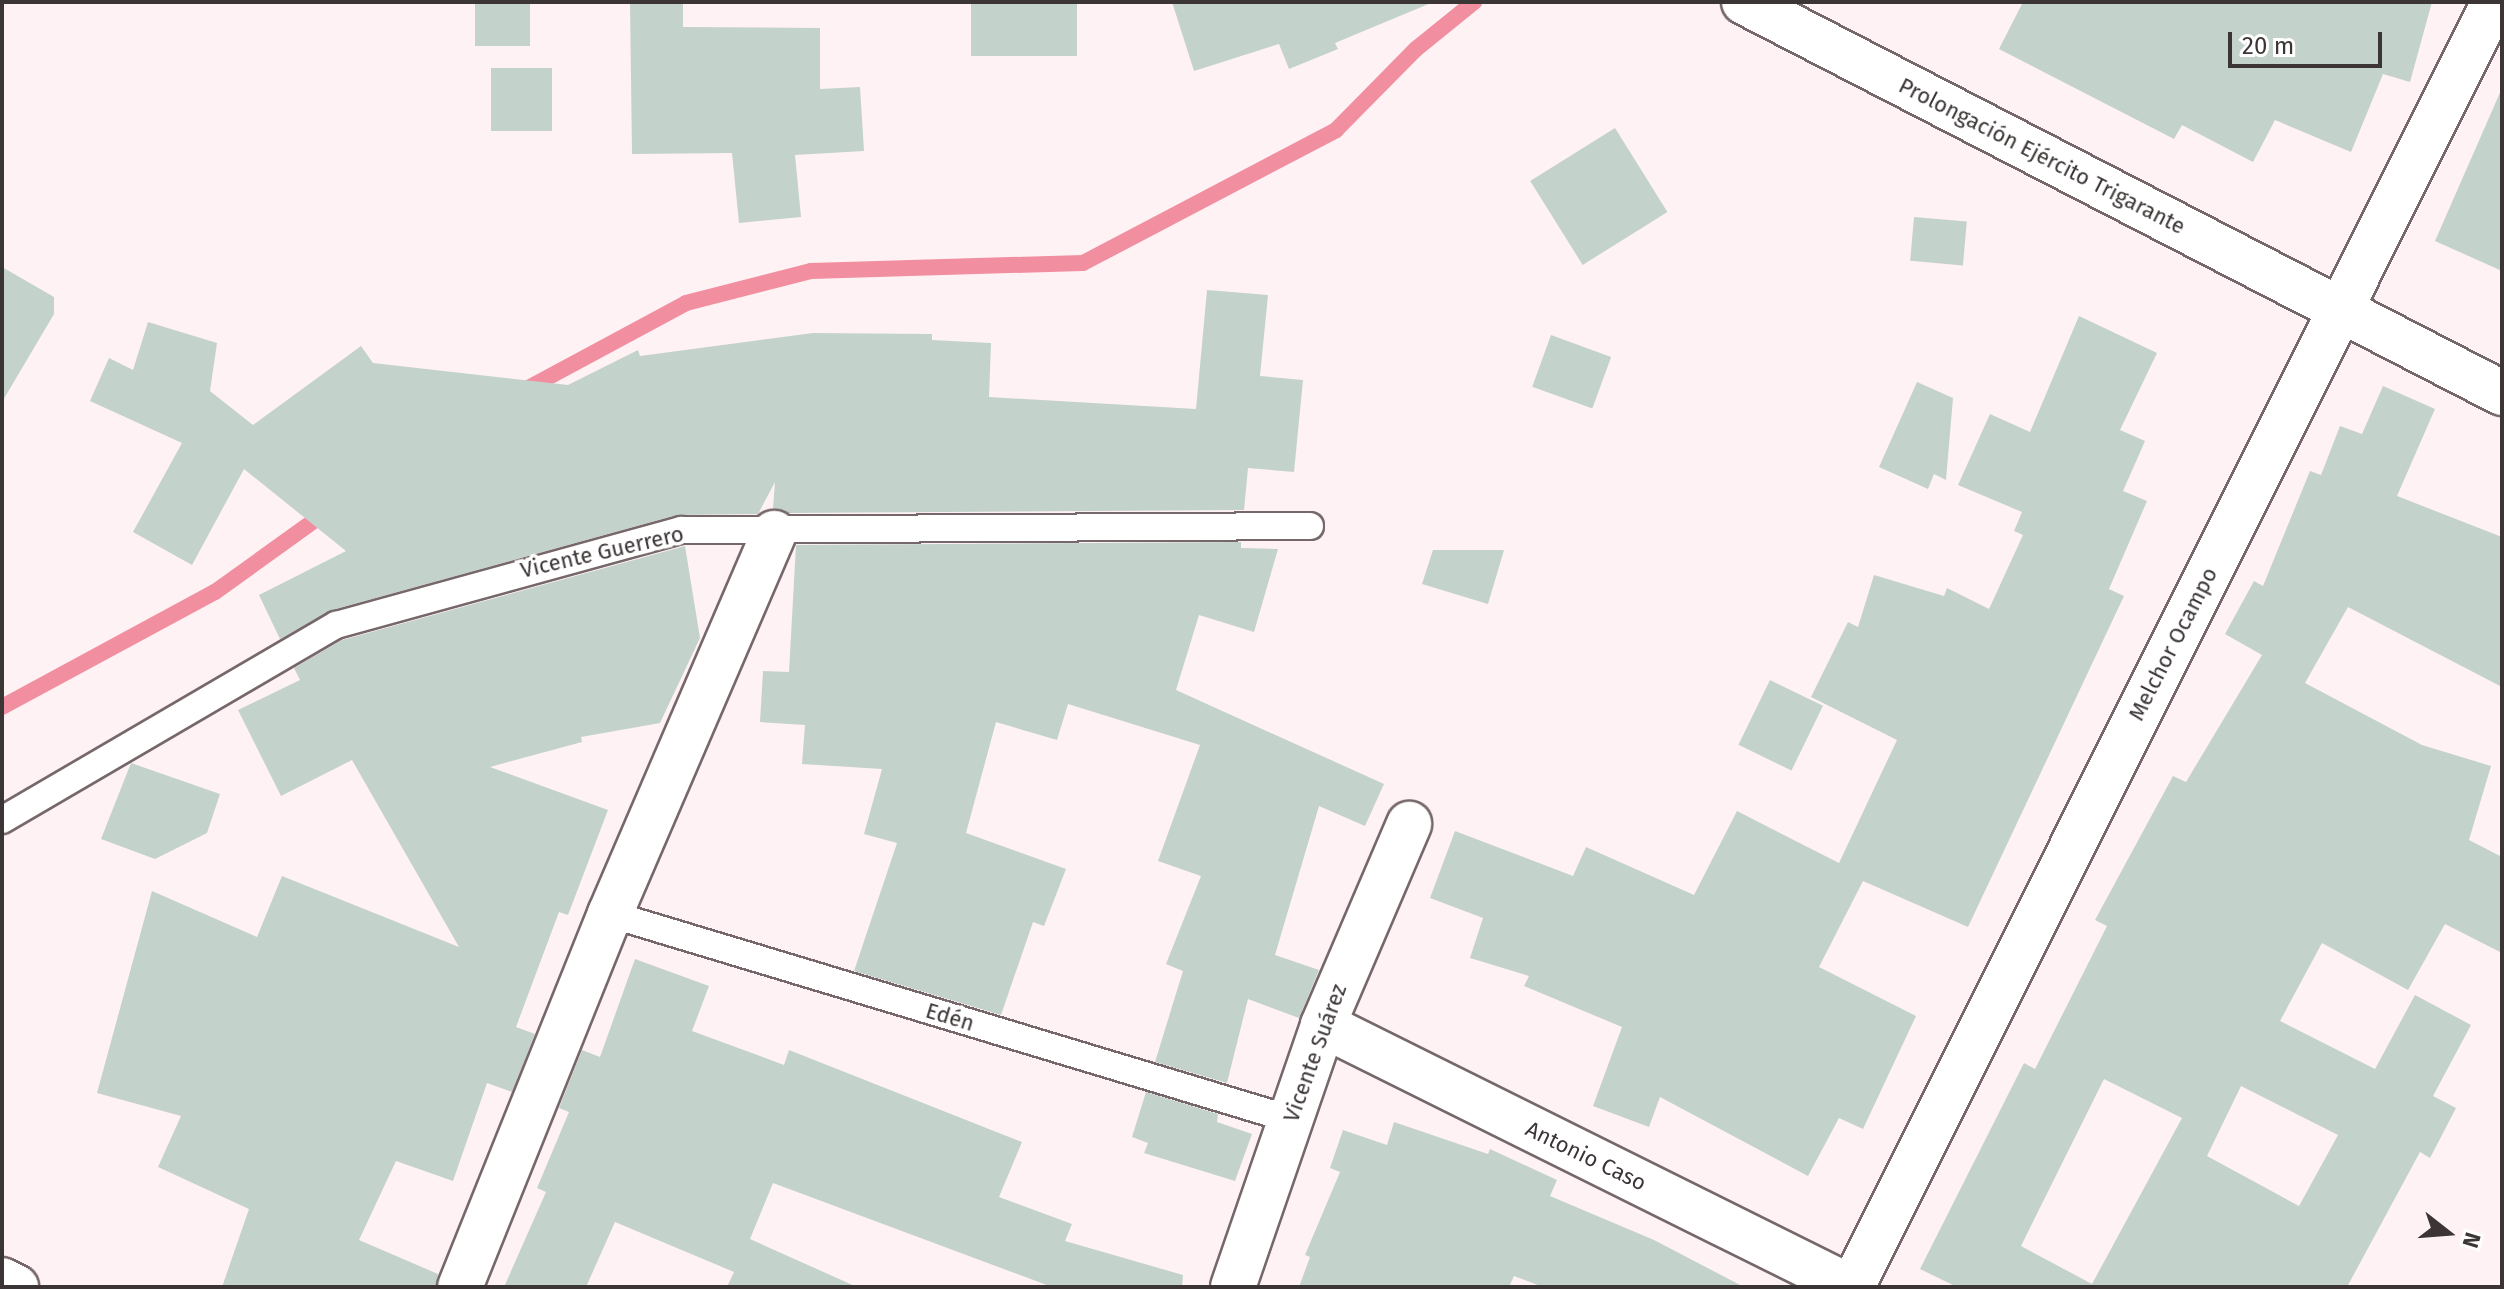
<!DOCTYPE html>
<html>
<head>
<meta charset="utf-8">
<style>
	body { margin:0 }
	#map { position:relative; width:2504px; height:1289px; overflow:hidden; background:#fff2f4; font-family:"Fira Sans",sans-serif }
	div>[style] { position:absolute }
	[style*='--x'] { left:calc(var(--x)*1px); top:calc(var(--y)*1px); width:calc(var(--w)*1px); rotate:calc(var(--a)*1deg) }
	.stream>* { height:16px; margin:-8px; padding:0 8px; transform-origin:8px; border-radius:8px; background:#f18fa0 }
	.building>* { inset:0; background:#c4d2cc; transform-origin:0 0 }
	.roads { filter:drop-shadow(2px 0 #76686a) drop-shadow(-2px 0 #76686a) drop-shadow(0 2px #76686a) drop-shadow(0 -2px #76686a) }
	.service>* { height:26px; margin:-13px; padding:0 13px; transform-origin:13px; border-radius:13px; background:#fff }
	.minor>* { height:44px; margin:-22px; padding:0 22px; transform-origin:22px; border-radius:22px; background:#fff }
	span { translate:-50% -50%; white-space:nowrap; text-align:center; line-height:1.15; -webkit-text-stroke:7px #fff; paint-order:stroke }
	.street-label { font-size:22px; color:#3b3535 }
	.frame { position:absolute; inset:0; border:4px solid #3b3535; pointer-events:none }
	.north { position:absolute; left:2408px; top:1193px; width:80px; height:80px; -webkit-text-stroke:6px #fff; paint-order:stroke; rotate:107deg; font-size:22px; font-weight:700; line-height:32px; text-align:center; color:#3b3535 }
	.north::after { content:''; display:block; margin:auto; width:28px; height:36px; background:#3b3535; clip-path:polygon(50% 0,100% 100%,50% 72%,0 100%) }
	.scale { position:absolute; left:2228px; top:32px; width:154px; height:36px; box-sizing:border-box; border:4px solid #3b3535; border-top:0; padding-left:10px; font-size:24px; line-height:28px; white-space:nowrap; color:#3b3535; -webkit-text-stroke:6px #fff; paint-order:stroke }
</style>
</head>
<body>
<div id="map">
	<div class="stream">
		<div style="--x:519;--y:393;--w:190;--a:-28.3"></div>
		<div style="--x:686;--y:303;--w:129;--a:-14.4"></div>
		<div style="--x:811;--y:271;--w:272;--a:-1.7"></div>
		<div style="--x:1083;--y:263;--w:286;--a:-27.7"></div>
		<div style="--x:1336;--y:130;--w:114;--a:-45.4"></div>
		<div style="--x:1416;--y:49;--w:75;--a:-39"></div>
		<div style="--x:2;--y:707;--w:242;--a:-28.4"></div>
		<div style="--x:215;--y:592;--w:140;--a:-35.7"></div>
	</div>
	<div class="building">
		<div style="left:475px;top:2px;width:55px;height:44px"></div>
		<div style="clip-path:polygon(630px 2px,683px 2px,683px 27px,820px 28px,820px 89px,860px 87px,864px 151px,795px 155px,801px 217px,739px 223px,732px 153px,632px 154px)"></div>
		<div style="left:971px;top:2px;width:106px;height:54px"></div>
		<div style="clip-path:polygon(1172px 2px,1431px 2px,1431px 3px,1335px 43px,1338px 49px,1289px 69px,1279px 44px,1194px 71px)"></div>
		<div style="clip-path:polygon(2023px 2px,2432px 2px,2410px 82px,2383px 74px,2351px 152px,2275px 120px,2253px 162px,2182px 125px,2174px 139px,1999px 49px)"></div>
		<div style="left:552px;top:68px;width:63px;height:61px;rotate:90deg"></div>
		<div style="clip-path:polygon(2502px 88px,2502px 271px,2435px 241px)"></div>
		<div style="left:1615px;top:128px;width:99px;height:100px;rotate:58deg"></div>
		<div style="left:1914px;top:217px;width:53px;height:44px;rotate:5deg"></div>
		<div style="clip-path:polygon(2px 267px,54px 297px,54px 314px,2px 402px)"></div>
		<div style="clip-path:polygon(1207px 290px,1268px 295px,1260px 376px,1303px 380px,1294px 472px,1248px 468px,1244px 510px,788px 513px,773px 508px,775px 482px,758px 514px,677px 515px,332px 610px,280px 639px,259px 595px,346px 551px,244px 469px,192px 565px,133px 532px,182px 443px,90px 401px,109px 358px,133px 370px,148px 322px,217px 343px,210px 391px,253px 425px,361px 346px,373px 363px,568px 385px,638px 350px,640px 356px,813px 333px,932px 334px,932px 340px,991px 343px,989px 397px,1196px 409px)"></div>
		<div style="clip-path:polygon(2079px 316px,2157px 353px,2120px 430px,2145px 441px,2123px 491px,2147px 501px,2109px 589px,2124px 596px,1968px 927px,1863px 881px,1819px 967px,1916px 1016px,1863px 1129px,1839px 1118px,1808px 1176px,1660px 1097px,1649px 1127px,1593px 1106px,1622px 1027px,1524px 986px,1529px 976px,1470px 958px,1483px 918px,1430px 898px,1455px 831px,1573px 876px,1586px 847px,1694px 895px,1737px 811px,1839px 863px,1897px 740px,1811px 697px,1848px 622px,1858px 627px,1874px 575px,1944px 596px,1947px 588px,1989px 609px,2023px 535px,2014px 531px,2022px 512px,1958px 485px,1990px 414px,2030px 432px)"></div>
		<div style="left:1551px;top:335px;width:64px;height:55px;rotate:20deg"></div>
		<div style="clip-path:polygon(1917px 382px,1953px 398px,1946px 480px,1934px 474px,1928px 489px,1879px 467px)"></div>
		<div style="clip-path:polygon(evenodd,2383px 386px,2435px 409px,2397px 496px,2502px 537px,2502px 687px,2348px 607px,2305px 683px,2422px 745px,2491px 766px,2469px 840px,2502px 857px,2502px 953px,2445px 924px,2408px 990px,2322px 943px,2280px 1021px,2375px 1069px,2415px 995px,2471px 1025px,2433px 1096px,2456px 1108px,2430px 1158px,2420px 1152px,2347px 1287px,1957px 1287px,1920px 1269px,2024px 1063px,2035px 1069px,2107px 926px,2095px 920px,2173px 776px,2186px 782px,2262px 655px,2225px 634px,2254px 581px,2263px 586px,2310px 471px,2321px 475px,2340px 426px,2362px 434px,2383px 386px,2104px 1079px,2182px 1118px,2092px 1284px,2021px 1246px,2104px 1079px,2383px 386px,2241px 1086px,2338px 1135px,2299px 1206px,2207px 1156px,2241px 1086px)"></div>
		<div style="clip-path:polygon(1241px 542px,1241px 548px,1278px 549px,1254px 632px,1199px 615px,1176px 690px,1384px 784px,1365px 826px,1319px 806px,1275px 955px,1319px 970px,1299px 1018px,1248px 999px,1227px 1083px,1155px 1062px,1183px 971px,1166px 964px,1201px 876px,1158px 861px,1200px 745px,1068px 704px,1057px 740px,996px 722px,966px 833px,1066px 869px,1044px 926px,1033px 922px,1001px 1015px,854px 971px,897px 843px,864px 834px,882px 769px,802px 764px,805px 725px,760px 722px,763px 671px,789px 672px,796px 545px)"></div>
		<div style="clip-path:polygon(685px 546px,700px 638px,660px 723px,581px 737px,582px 742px,490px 767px,608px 810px,568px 915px,559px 912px,516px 1027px,535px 1034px,512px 1092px,487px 1083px,453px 1181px,396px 1161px,359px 1240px,438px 1274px,436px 1287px,222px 1287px,249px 1209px,158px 1167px,181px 1116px,97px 1093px,152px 891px,257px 937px,282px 876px,459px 947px,352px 760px,281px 796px,238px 710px,300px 680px,294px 668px,342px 640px)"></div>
		<div style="clip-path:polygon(1433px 550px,1504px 550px,1488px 604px,1422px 584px)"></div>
		<div style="left:1770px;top:680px;width:59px;height:72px;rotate:26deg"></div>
		<div style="clip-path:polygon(131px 763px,220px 794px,207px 833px,155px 859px,101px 839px)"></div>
		<div style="clip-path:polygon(635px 959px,709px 986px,692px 1031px,784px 1065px,789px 1050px,1022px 1142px,999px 1197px,1072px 1224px,1065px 1241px,1183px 1275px,1182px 1287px,1052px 1287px,773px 1183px,750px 1239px,857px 1287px,727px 1287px,734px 1272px,615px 1222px,586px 1287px,504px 1287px,546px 1192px,537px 1188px,569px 1112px,559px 1108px,582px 1050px,600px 1057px)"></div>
		<div style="clip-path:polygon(1146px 1092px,1218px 1114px,1217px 1122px,1252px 1134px,1235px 1181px,1144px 1153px,1148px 1143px,1132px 1137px)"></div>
		<div style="clip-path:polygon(1394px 1122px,1488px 1154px,1490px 1149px,1557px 1180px,1550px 1196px,1654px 1240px,1744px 1287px,1543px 1287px,1514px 1276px,1509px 1287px,1299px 1287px,1310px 1257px,1305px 1255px,1340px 1172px,1330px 1168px,1343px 1130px,1387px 1145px)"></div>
	</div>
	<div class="roads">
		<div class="service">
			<div style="--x:2;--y:820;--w:387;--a:-30.3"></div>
			<div style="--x:336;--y:625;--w:358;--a:-15.4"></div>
			<div style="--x:681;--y:530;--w:629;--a:-0.36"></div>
			<div style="--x:610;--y:914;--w:710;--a:16.78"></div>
		</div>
		<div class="minor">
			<div style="--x:1744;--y:2;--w:853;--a:27.29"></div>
			<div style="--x:1323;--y:1025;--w:589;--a:26.43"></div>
			<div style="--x:2;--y:1280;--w:16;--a:27"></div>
			<div style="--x:460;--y:1287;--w:402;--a:-68.1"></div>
			<div style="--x:610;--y:914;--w:415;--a:-66.7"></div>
			<div style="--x:1233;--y:1287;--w:277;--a:-71"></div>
			<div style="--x:1323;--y:1025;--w:219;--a:-66.8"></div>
			<div style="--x:1852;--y:1287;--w:1436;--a:-63.45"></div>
		</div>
	</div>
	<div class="street-label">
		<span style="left:2042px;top:156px;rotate:27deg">Prolongación Ejército Trigarante</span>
		<span style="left:602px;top:552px;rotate:-13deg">Vicente Guerrero</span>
		<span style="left:2173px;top:644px;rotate:-63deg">Melchor Ocampo</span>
		<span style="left:950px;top:1017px;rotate:17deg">Edén</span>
		<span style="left:1315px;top:1053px;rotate:-70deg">Vicente Suárez</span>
		<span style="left:1586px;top:1156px;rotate:26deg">Antonio Caso</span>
	</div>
	<div class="frame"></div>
	<div class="north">N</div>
	<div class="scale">20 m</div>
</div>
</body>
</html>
